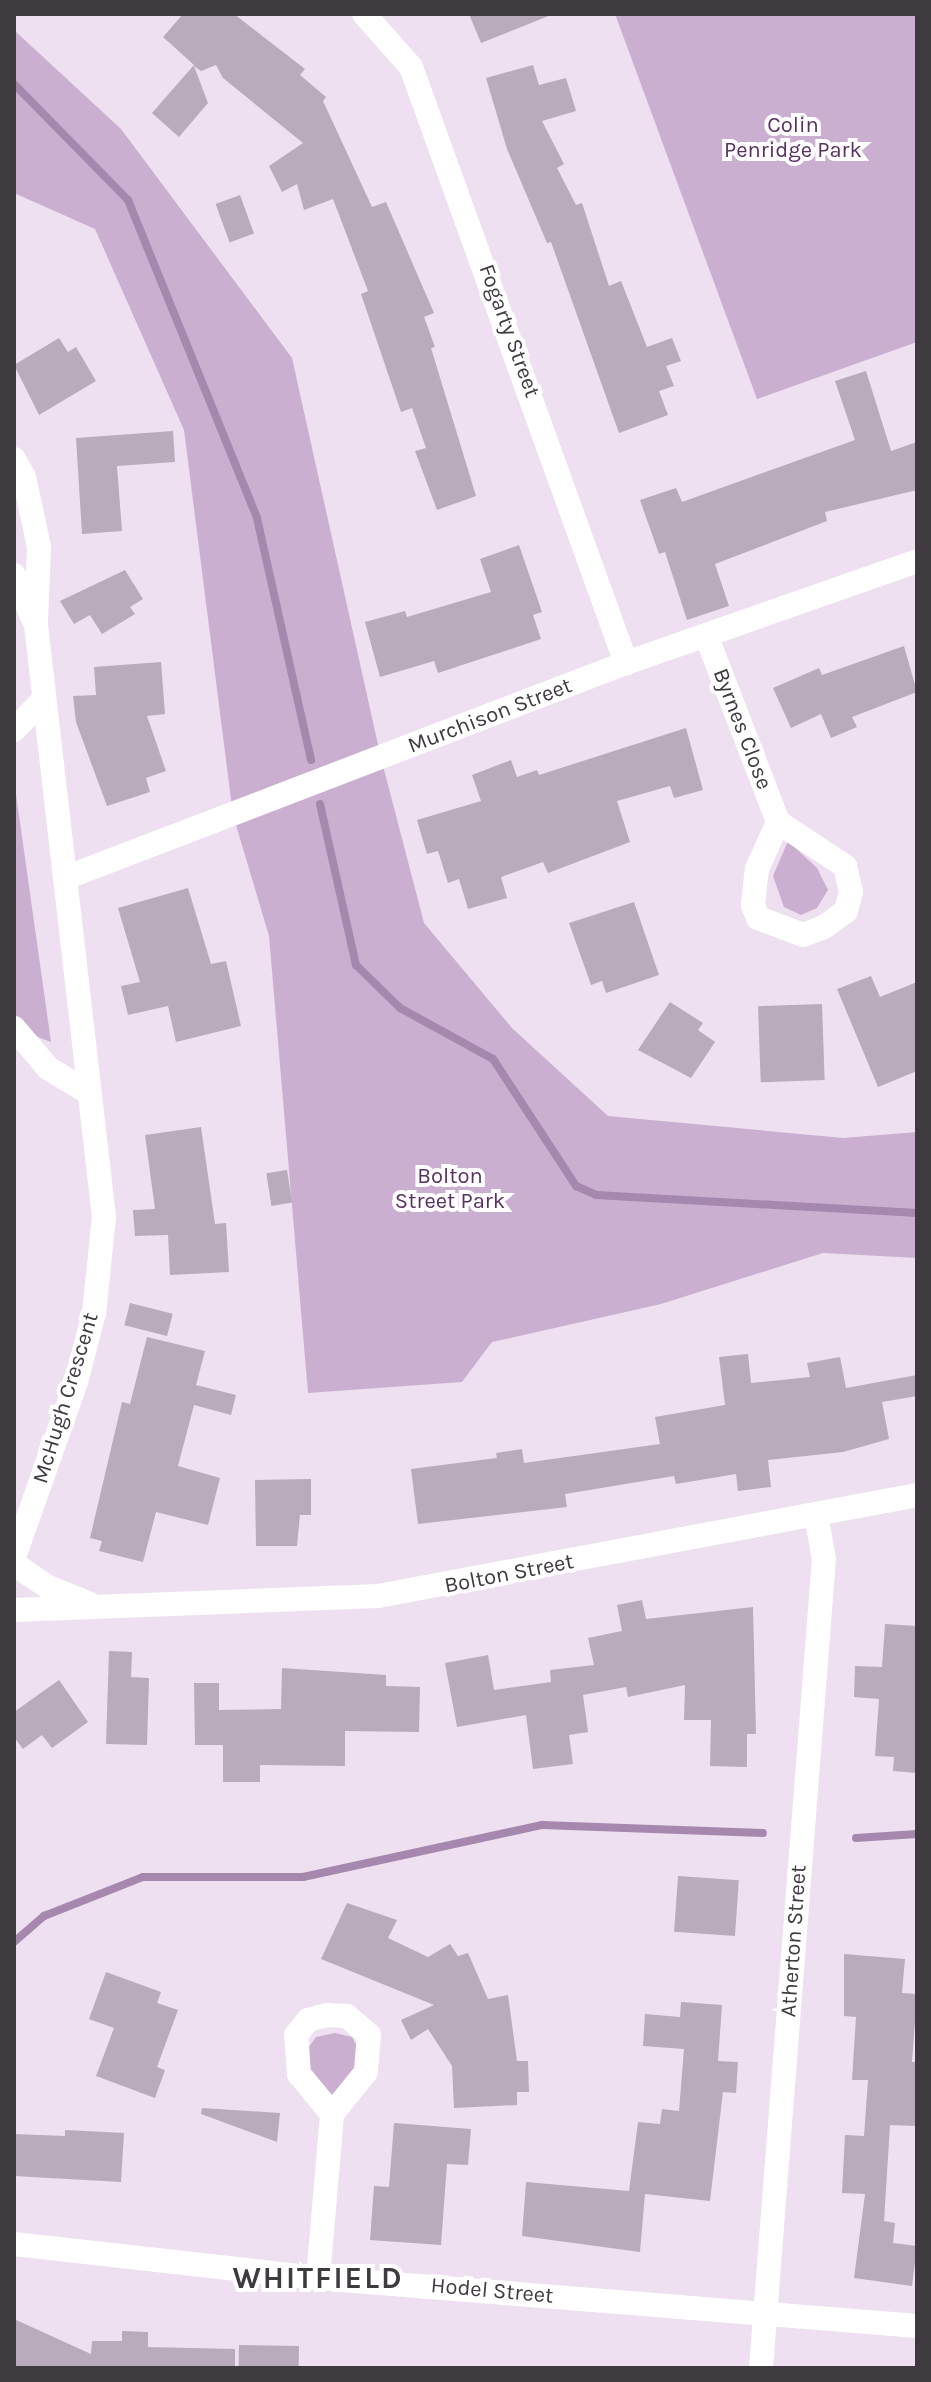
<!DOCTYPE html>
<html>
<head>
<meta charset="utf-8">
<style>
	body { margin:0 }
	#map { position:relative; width:931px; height:2382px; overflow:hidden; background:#eee0f1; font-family:Karla,sans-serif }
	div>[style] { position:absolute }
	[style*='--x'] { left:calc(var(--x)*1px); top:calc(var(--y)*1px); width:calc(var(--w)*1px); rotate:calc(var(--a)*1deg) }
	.green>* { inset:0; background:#cbafd1 }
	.stream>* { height:8px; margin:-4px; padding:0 4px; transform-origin:4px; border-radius:4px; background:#a687ad }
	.building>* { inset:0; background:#b8abbb; transform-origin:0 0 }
	.minor>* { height:24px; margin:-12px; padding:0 12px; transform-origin:12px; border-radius:12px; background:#fff }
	span { translate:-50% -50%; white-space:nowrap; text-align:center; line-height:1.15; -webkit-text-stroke:8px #fff; paint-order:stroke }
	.park-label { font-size:22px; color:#593061 }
	.street-label { font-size:22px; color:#3f3940 }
	.district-label { font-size:30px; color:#3f3940; font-weight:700; letter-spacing:2px }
	.frame { position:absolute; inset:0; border:16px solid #3f3940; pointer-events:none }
</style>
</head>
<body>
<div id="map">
	<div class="green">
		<div style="clip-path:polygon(615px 14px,917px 14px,917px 342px,757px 399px)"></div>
		<div style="clip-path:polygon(14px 30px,121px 129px,292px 358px,381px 758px,424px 923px,512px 1028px,608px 1116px,843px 1138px,917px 1132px,917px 1258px,823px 1253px,661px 1304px,492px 1342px,462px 1382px,308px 1393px,269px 936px,233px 815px,184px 430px,95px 229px,14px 193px)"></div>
		<div style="clip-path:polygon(14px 780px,51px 1042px,24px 1032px,14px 1015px)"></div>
		<div style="clip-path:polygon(788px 841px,817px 868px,828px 890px,817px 908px,801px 915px,784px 907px,773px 876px)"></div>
		<div style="clip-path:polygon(335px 2033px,352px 2037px,361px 2054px,356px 2070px,331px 2098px,310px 2074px,306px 2051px,316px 2037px)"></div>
	</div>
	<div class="stream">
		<div style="--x:14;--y:84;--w:163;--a:45.5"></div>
		<div style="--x:128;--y:200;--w:343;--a:67.9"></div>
		<div style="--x:257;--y:518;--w:248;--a:77.4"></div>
		<div style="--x:320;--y:804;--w:165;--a:77.4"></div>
		<div style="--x:356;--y:965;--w:62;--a:44.3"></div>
		<div style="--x:400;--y:1008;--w:106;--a:28.7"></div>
		<div style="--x:493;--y:1059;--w:152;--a:56.8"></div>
		<div style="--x:576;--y:1186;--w:22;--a:24"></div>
		<div style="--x:596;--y:1195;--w:322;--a:3.2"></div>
		<div style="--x:856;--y:1838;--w:61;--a:-3.8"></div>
		<div style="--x:14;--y:1942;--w:40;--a:-41"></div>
		<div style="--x:44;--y:1916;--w:106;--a:-21.5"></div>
		<div style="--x:143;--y:1877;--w:160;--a:0"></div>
		<div style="--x:303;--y:1877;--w:245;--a:-12.3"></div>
		<div style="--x:542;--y:1825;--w:221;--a:2.1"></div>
	</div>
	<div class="building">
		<div style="clip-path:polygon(183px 14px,234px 14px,305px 69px,300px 75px,326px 97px,323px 101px,372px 207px,386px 202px,434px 313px,424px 317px,435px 347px,431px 348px,476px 496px,437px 510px,415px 451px,426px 448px,412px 408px,401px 412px,361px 294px,368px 291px,333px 199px,304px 210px,297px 184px,282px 192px,269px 166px,303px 143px,223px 78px,216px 65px,201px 71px,194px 66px,208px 103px,179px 137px,152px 113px,194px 65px,163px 37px)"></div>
		<div style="clip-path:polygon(469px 14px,550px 14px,551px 15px,481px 43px)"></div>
		<div style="clip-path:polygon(533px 65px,539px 85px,566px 78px,576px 111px,542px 121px,564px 164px,557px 168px,576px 205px,582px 203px,609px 286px,621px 281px,647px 347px,672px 338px,681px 361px,666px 366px,674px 386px,659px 391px,668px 415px,619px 433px,551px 242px,547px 243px,507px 149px,486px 78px)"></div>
		<div style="left:240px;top:195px;width:41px;height:26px;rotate:70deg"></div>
		<div style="clip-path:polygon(59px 338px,68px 352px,76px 347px,96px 381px,39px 415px,14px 365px)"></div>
		<div style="clip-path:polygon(866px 371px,891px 451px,917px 442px,917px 490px,825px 512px,827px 521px,715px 564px,729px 606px,687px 620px,665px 552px,659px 554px,640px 500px,676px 488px,682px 502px,855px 440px,835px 381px)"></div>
		<div style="clip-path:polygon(173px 431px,175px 462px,117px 466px,122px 531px,82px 534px,76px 438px)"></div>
		<div style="clip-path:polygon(519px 545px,542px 612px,533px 615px,541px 639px,438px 673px,434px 661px,380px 677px,365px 622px,405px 611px,407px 617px,491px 592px,480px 559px)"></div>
		<div style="clip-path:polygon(125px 570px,143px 599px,130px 607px,135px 614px,102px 634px,90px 615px,74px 624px,60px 601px)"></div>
		<div style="clip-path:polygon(904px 646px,917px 692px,852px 717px,857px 727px,831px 738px,821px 714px,791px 728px,773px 688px,819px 668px,822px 675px)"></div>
		<div style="clip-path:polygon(161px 662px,165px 714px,147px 716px,166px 771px,146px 778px,150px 792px,107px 806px,76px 722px,73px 696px,96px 695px,94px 667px)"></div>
		<div style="clip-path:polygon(686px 728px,703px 790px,674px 798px,670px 786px,617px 801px,630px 842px,548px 873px,543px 862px,501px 877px,507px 898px,468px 909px,459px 879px,448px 883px,438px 851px,427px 854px,417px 820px,481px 801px,472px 775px,511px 760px,517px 777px,537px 770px,539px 775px)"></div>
		<div style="clip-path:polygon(188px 888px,211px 964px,226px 961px,241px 1026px,176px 1042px,168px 1006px,128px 1015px,121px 986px,140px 982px,118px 908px)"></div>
		<div style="clip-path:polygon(634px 902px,659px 975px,606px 993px,602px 981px,591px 985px,569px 923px)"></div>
		<div style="clip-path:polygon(871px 976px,880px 997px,917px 982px,917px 1071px,878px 1087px,837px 989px)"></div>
		<div style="clip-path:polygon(670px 1002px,703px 1023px,698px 1030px,715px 1042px,691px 1078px,638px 1050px)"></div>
		<div style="left:822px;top:1004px;width:76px;height:64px;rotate:88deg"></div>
		<div style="clip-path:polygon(201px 1127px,215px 1224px,226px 1223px,229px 1272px,170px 1275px,168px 1235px,135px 1236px,133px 1210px,155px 1209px,145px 1135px)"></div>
		<div style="left:287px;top:1170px;width:33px;height:21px;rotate:81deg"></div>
		<div style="left:130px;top:1303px;width:44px;height:23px;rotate:14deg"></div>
		<div style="clip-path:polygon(147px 1337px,205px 1351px,196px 1385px,236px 1395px,231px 1415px,194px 1405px,178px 1466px,220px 1478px,208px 1525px,156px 1512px,143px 1562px,99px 1551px,102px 1541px,90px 1538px,122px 1402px,130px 1404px)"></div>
		<div style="clip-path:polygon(748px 1354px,751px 1383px,810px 1377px,807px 1363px,840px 1357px,846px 1388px,917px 1375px,917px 1396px,882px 1402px,889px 1439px,843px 1452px,768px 1460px,771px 1487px,738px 1491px,736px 1474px,676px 1484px,674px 1476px,565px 1494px,567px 1507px,418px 1524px,411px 1469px,497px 1458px,496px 1453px,522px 1449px,524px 1463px,660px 1444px,655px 1417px,725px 1405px,719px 1357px)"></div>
		<div style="clip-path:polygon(311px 1479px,311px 1515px,300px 1515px,297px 1546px,256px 1546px,255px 1480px)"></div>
		<div style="clip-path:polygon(642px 1600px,646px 1619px,753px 1607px,756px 1734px,747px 1734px,747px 1767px,710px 1766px,711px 1720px,684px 1720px,685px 1685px,628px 1697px,626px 1687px,583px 1695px,588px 1732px,569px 1735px,573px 1764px,533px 1769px,526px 1715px,457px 1727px,445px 1663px,488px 1655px,494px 1690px,551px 1682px,550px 1670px,594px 1665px,588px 1638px,622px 1631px,617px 1605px)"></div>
		<div style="clip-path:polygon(885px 1624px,917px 1626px,917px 1773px,893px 1771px,894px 1757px,875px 1756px,879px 1699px,854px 1697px,855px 1666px,882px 1667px)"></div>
		<div style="clip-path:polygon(109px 1651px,132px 1652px,131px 1677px,149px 1678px,147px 1745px,106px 1744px)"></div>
		<div style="clip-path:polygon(282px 1668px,386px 1675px,386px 1686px,420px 1687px,419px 1732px,345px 1731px,345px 1766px,260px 1765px,260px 1782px,223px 1782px,223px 1745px,195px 1745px,194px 1683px,219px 1683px,219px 1710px,281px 1709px)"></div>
		<div style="clip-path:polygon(59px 1680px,88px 1722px,52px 1748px,42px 1735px,23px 1749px,14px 1737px,14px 1712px)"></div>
		<div style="left:678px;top:1876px;width:61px;height:56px;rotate:4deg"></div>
		<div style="clip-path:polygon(347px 1903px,397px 1920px,388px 1938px,428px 1957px,450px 1944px,458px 1956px,468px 1953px,488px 1999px,508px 1995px,517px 2061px,528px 2061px,529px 2092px,517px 2092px,517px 2105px,454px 2108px,452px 2066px,428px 2029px,411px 2040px,401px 2020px,434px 2005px,321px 1959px)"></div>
		<div style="clip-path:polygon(844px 1954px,905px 1959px,902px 1993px,917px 1994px,912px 2062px,917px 2062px,917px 2126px,890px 2125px,884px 2221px,895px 2223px,893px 2243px,917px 2246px,912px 2286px,854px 2278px,865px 2194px,842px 2193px,845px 2135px,864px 2136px,868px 2080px,852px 2080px,856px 2017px,844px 2016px)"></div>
		<div style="clip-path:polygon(106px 1972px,161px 1992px,157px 2003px,178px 2010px,157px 2067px,165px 2070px,155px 2098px,96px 2076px,114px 2028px,89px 2019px)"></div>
		<div style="clip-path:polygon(681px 2002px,722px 2005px,718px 2061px,738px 2062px,736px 2093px,723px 2092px,710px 2201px,645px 2194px,640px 2252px,522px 2236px,526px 2182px,629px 2191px,638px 2122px,660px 2124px,662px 2109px,679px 2111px,684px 2049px,643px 2046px,645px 2014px,680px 2017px)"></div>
		<div style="clip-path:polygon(202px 2108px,280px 2113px,277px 2142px,201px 2114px)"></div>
		<div style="clip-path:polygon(394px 2123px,471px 2129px,468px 2165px,447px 2164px,441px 2245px,370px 2240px,374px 2186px,389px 2187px)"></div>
		<div style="clip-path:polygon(65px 2130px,124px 2133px,121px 2182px,14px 2176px,14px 2134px,65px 2136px)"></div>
		<div style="clip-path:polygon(14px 2319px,91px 2354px,92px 2341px,122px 2341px,122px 2331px,148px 2332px,148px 2347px,235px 2349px,235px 2368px,14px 2368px)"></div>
		<div style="left:239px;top:2345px;width:60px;height:23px;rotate:1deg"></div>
	</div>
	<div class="minor">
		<div style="--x:364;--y:14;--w:71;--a:48.4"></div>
		<div style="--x:411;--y:67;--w:634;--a:70.16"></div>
		<div style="--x:14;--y:459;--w:21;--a:61"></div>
		<div style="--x:24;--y:477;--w:72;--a:77.9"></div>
		<div style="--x:39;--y:547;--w:75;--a:92.3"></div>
		<div style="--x:14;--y:575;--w:55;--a:66.3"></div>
		<div style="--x:36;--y:625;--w:596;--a:83.45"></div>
		<div style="--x:104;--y:1217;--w:97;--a:95.9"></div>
		<div style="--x:94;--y:1313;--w:71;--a:104.6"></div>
		<div style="--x:76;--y:1382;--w:186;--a:109.5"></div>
		<div style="--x:706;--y:635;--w:200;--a:68.9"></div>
		<div style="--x:778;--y:822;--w:80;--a:33.3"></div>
		<div style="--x:845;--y:866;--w:27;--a:77"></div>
		<div style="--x:851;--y:892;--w:20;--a:105"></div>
		<div style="--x:846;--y:911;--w:27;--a:144"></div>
		<div style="--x:824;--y:927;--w:22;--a:159"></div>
		<div style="--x:803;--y:935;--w:48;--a:-159.3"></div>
		<div style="--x:758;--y:918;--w:14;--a:-111"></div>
		<div style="--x:753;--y:905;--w:36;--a:-84"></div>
		<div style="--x:757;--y:869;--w:51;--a:-65.9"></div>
		<div style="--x:14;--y:730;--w:43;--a:-45.9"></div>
		<div style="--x:65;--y:878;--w:601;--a:-20.97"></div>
		<div style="--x:626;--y:663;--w:308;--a:-19.3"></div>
		<div style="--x:14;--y:1028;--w:52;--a:49.6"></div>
		<div style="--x:48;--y:1068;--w:48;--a:31.4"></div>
		<div style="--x:14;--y:1564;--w:41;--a:34.1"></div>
		<div style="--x:48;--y:1587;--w:45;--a:22"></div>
		<div style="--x:14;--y:1610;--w:364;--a:-2.2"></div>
		<div style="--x:378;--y:1596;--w:548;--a:-10.61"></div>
		<div style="--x:14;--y:2244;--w:306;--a:6.4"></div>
		<div style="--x:318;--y:2278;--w:601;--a:4.58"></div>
		<div style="--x:318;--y:2278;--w:165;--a:-85.1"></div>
		<div style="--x:332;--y:2114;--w:52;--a:-129.5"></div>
		<div style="--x:299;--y:2074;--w:39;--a:-94"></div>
		<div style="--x:296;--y:2035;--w:19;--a:-51"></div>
		<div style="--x:308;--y:2020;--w:20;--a:-15"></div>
		<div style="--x:327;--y:2015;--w:20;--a:3"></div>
		<div style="--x:347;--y:2016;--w:29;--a:41"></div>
		<div style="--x:369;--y:2035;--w:37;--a:95"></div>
		<div style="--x:366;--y:2072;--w:54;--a:129"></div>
		<div style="--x:761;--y:2368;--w:811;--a:-85.55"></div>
		<div style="--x:824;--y:1559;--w:45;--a:-100.3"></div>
	</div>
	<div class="park-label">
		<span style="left:793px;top:138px">Colin<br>Penridge Park</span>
		<span style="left:450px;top:1189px">Bolton<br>Street Park</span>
	</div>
	<div class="street-label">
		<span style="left:509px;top:331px;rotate:70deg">Fogarty Street</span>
		<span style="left:490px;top:716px;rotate:-21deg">Murchison Street</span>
		<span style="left:742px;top:729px;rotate:69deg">Byrnes Close</span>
		<span style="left:66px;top:1398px;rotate:-73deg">McHugh Crescent</span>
		<span style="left:509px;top:1574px;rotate:-11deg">Bolton Street</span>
		<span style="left:794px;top:1941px;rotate:-86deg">Atherton Street</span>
		<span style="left:492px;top:2291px;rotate:5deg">Hodel Street</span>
	</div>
	<div class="district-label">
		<span style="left:318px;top:2278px">WHITFIELD</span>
	</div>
	<div class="frame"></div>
</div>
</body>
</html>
